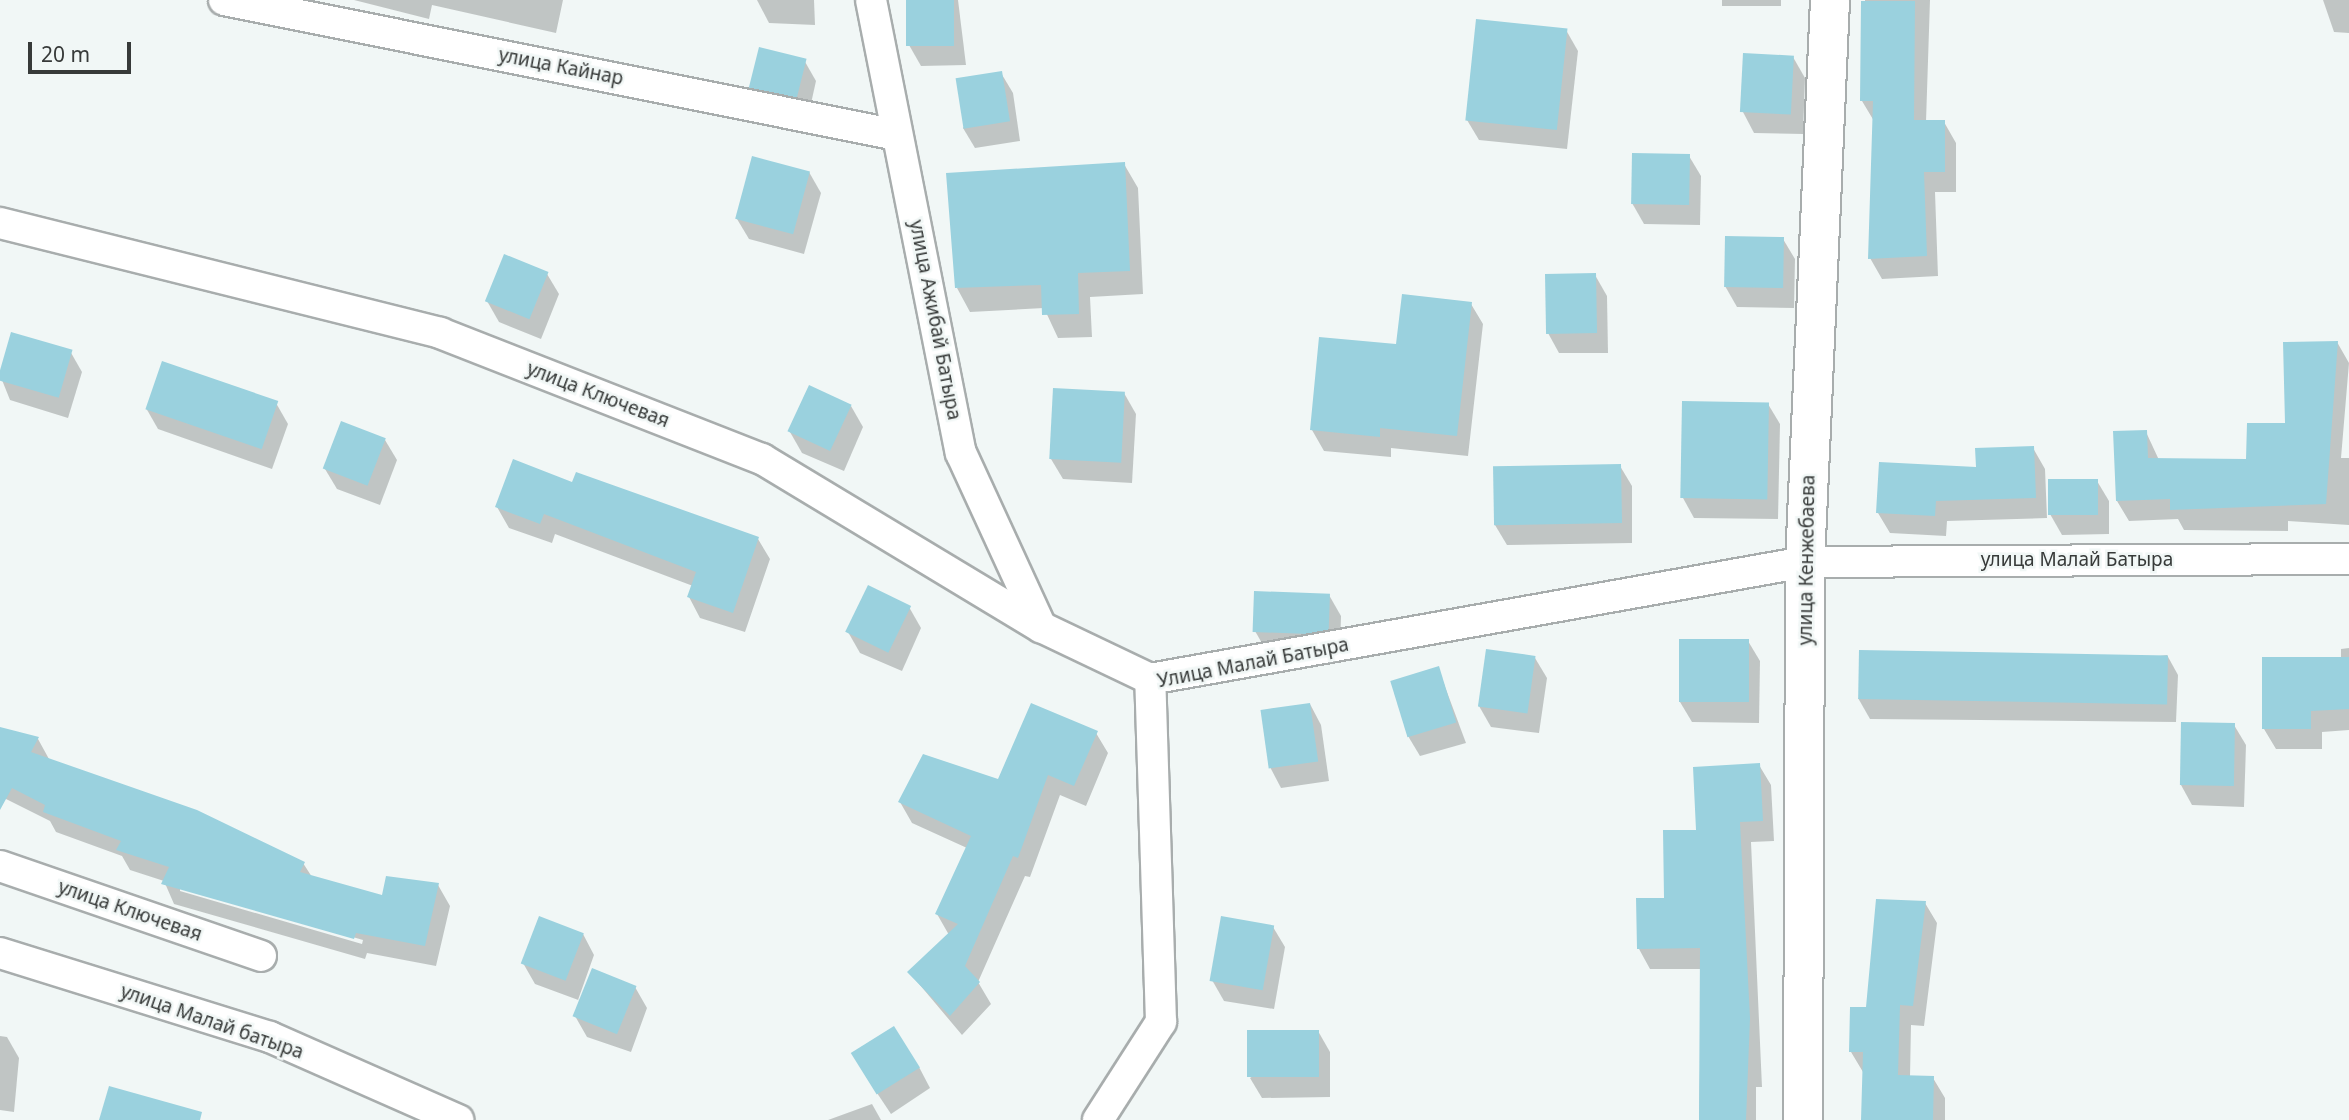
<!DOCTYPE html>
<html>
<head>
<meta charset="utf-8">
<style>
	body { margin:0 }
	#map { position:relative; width:2349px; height:1120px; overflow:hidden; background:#f1f7f6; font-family:"Noto Sans",sans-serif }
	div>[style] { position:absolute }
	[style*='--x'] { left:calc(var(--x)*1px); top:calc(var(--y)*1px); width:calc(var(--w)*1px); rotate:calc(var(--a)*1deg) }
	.shadow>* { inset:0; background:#0003; transform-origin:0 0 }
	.building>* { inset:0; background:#9ad1de; transform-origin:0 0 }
	.roads { filter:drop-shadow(2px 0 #a8adad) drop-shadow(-2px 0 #a8adad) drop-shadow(0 2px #a8adad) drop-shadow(0 -2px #a8adad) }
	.minor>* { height:30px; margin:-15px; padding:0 15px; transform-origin:15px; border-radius:15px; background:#fff }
	.tertiary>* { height:38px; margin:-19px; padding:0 19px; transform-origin:19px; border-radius:19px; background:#fff }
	span { translate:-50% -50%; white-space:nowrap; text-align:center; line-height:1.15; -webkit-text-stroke:5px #f1f7f6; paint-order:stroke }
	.street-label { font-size:19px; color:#373a39 }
	.scale { position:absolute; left:28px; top:42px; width:103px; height:32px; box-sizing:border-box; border:4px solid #373a39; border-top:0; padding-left:9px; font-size:21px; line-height:24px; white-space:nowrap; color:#373a39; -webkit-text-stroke:5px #f1f7f6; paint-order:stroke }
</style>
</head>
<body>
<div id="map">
	<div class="shadow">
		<div style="clip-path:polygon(354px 0,563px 0,556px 33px,432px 5px,429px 19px)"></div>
		<div style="clip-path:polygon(757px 0,814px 0,815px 25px,769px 23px)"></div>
		<div style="clip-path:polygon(908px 0,958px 0,966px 65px,921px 66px,909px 45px)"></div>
		<div style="left:1722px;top:0;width:59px;height:6px"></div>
		<div style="clip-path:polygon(1865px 0,1930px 0,1926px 122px,1944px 122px,1956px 143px,1956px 192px,1935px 192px,1938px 276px,1882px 279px,1870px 258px,1874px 121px,1862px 101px)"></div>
		<div style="clip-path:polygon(2323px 0,2349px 0,2349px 33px,2334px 32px)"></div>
		<div style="clip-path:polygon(1566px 30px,1578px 51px,1567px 149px,1479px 140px,1467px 120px)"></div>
		<div style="clip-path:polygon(1793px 57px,1805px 78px,1803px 134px,1754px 133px,1743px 112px)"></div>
		<div style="clip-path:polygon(804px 60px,816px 81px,808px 117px,764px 108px,752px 87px)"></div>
		<div style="clip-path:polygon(1001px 73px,1013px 93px,1020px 141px,975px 148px,963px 128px)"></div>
		<div style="clip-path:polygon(1689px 156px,1701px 176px,1700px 225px,1644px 224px,1632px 203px)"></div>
		<div style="clip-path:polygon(1124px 164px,1138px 188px,1143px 294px,1090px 297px,1092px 337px,1058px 338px,1044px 308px,970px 312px,957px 288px)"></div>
		<div style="clip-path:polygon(809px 172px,821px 193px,804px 254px,749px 239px,737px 219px)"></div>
		<div style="clip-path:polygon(1783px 239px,1795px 259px,1794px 308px,1737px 307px,1725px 286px)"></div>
		<div style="clip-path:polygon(547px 274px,559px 294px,541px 339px,499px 322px,487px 301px)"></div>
		<div style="clip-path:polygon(1595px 275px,1607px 296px,1608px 353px,1559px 353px,1548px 333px)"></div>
		<div style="clip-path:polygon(1471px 304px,1483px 324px,1468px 456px,1391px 448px,1391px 457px,1324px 451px,1312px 430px,1398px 345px)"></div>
		<div style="clip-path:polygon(12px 334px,70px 351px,82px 372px,68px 418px,10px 400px,0 375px)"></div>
		<div style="clip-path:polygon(2337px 342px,2349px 363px,2341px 458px,2349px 458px,2349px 525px,2288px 521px,2288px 531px,2184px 530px,2178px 519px,2129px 521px,2117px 501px,2146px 432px,2159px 460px,2248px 461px,2286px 425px)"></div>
		<div style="clip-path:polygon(1124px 393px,1136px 414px,1132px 483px,1063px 479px,1051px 459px)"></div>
		<div style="clip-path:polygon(276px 403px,288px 424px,272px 469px,158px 429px,146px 408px)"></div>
		<div style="clip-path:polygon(1768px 404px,1780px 424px,1778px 519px,1694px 518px,1683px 498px)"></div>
		<div style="clip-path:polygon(851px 406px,863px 427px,844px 471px,802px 453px,790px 432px)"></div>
		<div style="clip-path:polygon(385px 440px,397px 460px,380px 505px,337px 489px,325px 469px)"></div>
		<div style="clip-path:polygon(2033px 448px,2045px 469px,2047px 518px,1947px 521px,1946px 536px,1890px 533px,1878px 513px)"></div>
		<div style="clip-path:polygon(1620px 466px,1632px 486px,1632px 543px,1507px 545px,1495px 525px)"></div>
		<div style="clip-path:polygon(2097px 481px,2109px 501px,2109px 534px,2062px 535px,2050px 514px)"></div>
		<div style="clip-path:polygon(573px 485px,758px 539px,770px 559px,745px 632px,700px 618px,689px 597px,693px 586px,555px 534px,552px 543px,509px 528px,497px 507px)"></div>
		<div style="clip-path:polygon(1329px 595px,1341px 616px,1340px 649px,1267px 652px,1255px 631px)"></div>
		<div style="clip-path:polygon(909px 607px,921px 628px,902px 671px,860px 653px,848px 632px)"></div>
		<div style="clip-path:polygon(1748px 641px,1760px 661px,1759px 723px,1692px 722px,1680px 702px)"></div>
		<div style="clip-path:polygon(2349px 648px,2349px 730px,2322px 732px,2322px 749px,2276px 749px,2264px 729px,2341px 659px,2341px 649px)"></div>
		<div style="clip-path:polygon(2167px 655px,2178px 675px,2176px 722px,1870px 719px,1858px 698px)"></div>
		<div style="clip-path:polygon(1535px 658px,1547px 678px,1539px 733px,1491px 727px,1479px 706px)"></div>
		<div style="clip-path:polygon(1438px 668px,1466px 743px,1420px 756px,1408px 736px)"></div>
		<div style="clip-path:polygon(1310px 704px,1321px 725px,1329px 781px,1281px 788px,1270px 767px)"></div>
		<div style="clip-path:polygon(2234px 725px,2246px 745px,2244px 807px,2192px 805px,2181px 785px)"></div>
		<div style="clip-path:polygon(1096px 733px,1108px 753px,1086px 806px,1060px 795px,1030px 877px,1025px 876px,978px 982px,991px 1004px,962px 1035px,909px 972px,949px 935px,937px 914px,967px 848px,912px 823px,900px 802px,999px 781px)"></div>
		<div style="clip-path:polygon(evenodd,38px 739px,49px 759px,303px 863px,312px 877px,384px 897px,438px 885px,450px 906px,436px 966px,367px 953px,365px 959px,174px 904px,164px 881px,130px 870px,122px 856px,56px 832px,50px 821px,0 796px,0 743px,38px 739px,180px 887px,363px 940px,362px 944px,180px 891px,180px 887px)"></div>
		<div style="clip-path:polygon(1759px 765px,1771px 785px,1774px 841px,1751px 842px,1762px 1087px,1756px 1087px,1756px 1120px,1699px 1120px,1702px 969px,1650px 969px,1639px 949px,1698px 831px)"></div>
		<div style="clip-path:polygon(1925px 903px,1937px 923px,1924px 1026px,1911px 1025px,1910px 1077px,1933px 1078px,1945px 1098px,1945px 1120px,1864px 1120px,1863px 1072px,1851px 1052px)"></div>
		<div style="clip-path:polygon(1273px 927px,1285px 947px,1274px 1009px,1224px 1001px,1212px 980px)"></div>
		<div style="clip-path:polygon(583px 934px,594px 955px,578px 1000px,635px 987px,647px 1008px,631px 1052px,587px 1037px,575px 1016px,581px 1001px,535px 984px,523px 963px)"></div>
		<div style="clip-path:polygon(1318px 1031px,1330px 1052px,1330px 1097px,1262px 1098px,1250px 1078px)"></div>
		<div style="clip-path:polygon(0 1036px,7px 1037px,19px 1058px,14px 1112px,0 1110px)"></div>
		<div style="clip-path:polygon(919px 1067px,930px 1088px,891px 1114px,865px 1075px)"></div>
		<div style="clip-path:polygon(872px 1104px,881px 1120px,828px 1120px)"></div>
	</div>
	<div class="building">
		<div style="left:906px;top:0;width:48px;height:46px"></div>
		<div style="clip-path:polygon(1861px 1px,1915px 1px,1914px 120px,1945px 120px,1945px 172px,1924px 172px,1927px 256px,1868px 259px,1873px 101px,1860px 101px)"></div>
		<div style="left:1476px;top:19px;width:92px;height:102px;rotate:6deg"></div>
		<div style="left:759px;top:47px;width:49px;height:42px;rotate:14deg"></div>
		<div style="left:1743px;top:53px;width:51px;height:59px;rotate:3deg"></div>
		<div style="left:1002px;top:71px;width:51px;height:47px;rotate:81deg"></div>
		<div style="left:1632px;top:153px;width:58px;height:51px;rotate:1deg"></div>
		<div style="left:752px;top:156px;width:60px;height:65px;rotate:15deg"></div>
		<div style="clip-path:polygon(1125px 162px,1130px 271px,1078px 273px,1079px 314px,1042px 315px,1041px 285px,955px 288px,946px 173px)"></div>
		<div style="left:1725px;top:236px;width:59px;height:51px;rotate:1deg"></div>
		<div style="left:504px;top:254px;width:48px;height:51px;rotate:22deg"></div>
		<div style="left:1596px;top:273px;width:60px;height:51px;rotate:89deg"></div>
		<div style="clip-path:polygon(1402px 294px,1472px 302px,1457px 436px,1380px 428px,1380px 437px,1310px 430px,1319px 337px,1396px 344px)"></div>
		<div style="left:11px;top:332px;width:64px;height:50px;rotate:16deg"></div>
		<div style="clip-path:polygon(2338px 341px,2326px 504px,2170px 510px,2170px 499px,2116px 501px,2113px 431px,2147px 430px,2148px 458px,2246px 459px,2247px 423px,2285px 423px,2283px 342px)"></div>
		<div style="left:162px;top:361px;width:123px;height:51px;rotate:19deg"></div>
		<div style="left:809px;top:385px;width:47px;height:51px;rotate:25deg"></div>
		<div style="left:1053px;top:388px;width:72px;height:71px;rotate:3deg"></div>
		<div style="left:1682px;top:401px;width:87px;height:97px;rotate:1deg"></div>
		<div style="left:341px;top:421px;width:48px;height:51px;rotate:21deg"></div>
		<div style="clip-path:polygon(2034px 446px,2036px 498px,1936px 501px,1935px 516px,1876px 513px,1879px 462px,1976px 467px,1975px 448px)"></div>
		<div style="clip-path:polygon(513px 459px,572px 482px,576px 472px,759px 537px,733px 613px,687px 597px,696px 572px,544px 514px,540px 524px,495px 507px)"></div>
		<div style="left:1621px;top:464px;width:59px;height:128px;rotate:89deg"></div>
		<div style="left:2048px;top:479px;width:50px;height:36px"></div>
		<div style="left:868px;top:585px;width:48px;height:52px;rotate:26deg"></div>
		<div style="left:1254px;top:591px;width:76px;height:41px;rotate:2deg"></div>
		<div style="left:1679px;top:639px;width:70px;height:63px"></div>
		<div style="left:1486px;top:649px;width:50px;height:58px;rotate:8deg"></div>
		<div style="left:1859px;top:650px;width:309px;height:49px;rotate:1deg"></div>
		<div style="clip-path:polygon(2262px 657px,2349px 657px,2349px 709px,2311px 711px,2311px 729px,2262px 729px)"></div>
		<div style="left:1439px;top:666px;width:59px;height:51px;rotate:73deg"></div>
		<div style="clip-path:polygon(1031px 703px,1098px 731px,1074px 786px,1048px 775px,1018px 858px,1013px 856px,965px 966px,980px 982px,950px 1016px,907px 972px,958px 924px,935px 914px,971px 836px,898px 802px,923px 754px,998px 779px)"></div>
		<div style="left:1310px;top:703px;width:59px;height:50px;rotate:82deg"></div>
		<div style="left:2181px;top:722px;width:54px;height:63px;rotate:1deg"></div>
		<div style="clip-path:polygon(0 727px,39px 737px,31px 752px,197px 810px,305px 862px,300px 872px,382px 895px,386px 876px,439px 883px,425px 946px,356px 933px,354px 939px,161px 884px,169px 867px,116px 850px,121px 841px,43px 812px,45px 805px,12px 788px,0 810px)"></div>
		<div style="clip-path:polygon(1760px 763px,1763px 821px,1740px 822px,1750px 1018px,1746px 1120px,1699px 1120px,1700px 948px,1637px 949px,1636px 898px,1664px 898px,1663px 830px,1696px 830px,1693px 767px)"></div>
		<div style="clip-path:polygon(1876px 899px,1926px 901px,1913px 1006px,1900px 1005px,1898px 1075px,1934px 1076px,1933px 1120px,1861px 1120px,1863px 1052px,1849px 1052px,1850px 1007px,1866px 1007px)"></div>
		<div style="left:539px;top:916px;width:48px;height:51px;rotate:21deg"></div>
		<div style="left:1221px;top:916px;width:54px;height:66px;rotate:10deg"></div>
		<div style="left:592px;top:968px;width:48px;height:52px;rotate:22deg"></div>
		<div style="left:894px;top:1026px;width:49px;height:51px;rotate:58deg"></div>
		<div style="left:1319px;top:1030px;width:47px;height:72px;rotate:90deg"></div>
		<div style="clip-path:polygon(109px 1086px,202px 1112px,200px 1120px,99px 1120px)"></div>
	</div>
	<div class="roads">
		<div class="minor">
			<div style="--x:224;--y:0;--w:686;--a:11.34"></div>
			<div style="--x:871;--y:0;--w:462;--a:78.8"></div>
			<div style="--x:961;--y:453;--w:192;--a:65.3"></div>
			<div style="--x:0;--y:223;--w:454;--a:14"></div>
			<div style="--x:440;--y:333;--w:346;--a:21.4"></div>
			<div style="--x:762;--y:459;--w:326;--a:31.1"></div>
			<div style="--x:1041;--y:627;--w:121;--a:25.5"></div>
			<div style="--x:0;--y:866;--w:276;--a:19"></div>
			<div style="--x:0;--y:953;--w:283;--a:17.3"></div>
			<div style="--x:270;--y:1037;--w:206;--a:23.8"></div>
			<div style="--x:1098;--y:1120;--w:117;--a:-57.3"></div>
			<div style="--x:1161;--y:1022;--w:343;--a:-91.8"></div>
			<div style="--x:1150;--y:679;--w:665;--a:-10.13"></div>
			<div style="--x:1805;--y:562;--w:544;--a:-0.32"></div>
		</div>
		<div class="tertiary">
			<div style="--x:1803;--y:1120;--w:558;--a:-89.79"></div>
			<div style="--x:1805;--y:562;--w:563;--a:-87.45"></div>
		</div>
	</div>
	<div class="street-label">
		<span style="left:561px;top:67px;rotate:11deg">улица Кайнар</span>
		<span style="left:935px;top:320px;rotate:79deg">улица Ажибай Батыра</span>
		<span style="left:598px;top:395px;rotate:21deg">улица Ключевая</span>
		<span style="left:1807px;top:560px;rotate:-89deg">улица Кенжебаева</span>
		<span style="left:2077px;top:560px">улица Малай Батыра</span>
		<span style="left:1253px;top:663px;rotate:-11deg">Улица Малай Батыра</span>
		<span style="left:130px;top:911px;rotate:19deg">улица Ключевая</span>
		<span style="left:212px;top:1022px;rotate:19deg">улица Малай батыра</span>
	</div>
	<div class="scale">20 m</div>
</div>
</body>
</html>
